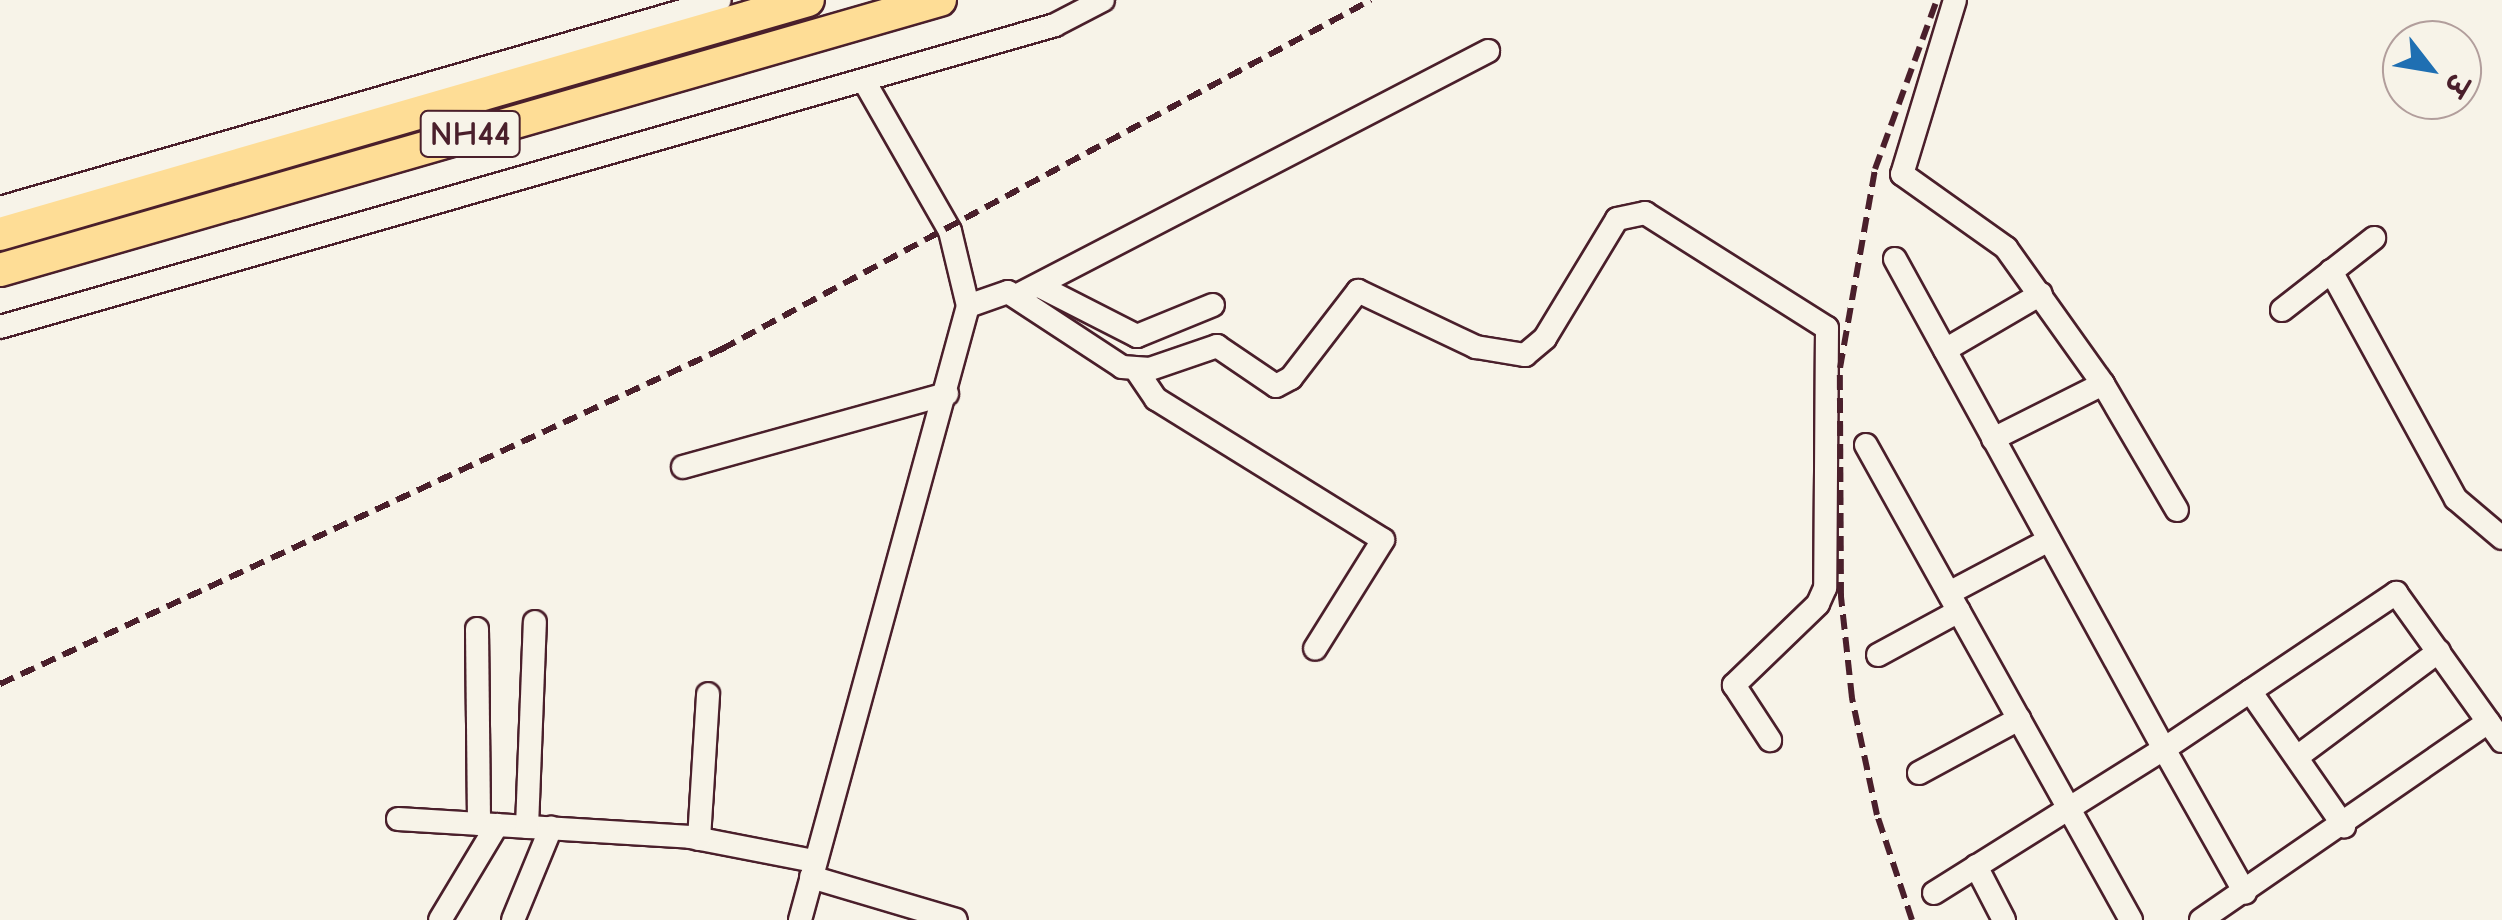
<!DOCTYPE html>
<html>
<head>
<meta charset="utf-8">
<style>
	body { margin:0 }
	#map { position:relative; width:2502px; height:920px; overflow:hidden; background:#f7f3e8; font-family:"Comic Neue","Playpen Sans Deva",sans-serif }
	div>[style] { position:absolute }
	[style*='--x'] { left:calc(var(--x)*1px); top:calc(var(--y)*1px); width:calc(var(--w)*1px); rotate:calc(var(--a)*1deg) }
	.roads { filter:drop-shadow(2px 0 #4a1f2b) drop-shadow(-2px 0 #4a1f2b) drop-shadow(0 2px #4a1f2b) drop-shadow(0 -2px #4a1f2b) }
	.minor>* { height:22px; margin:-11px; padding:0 11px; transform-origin:11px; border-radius:11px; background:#f7f3e8 }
	.highway>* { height:32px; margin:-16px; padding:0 16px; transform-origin:16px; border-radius:16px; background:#fedd96 }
	.rail>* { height:6px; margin-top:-3px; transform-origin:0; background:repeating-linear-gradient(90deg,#4a1f2b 0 15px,transparent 0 23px) }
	span { translate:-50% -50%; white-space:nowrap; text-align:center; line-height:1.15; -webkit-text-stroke:8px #f7f3e8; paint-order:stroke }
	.shield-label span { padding:2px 8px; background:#f7f3e8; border:2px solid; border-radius:8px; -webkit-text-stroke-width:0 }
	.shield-label { font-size:35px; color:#4a1f2b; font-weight:700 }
	.north { position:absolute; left:2382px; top:20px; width:100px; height:100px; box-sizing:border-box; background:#f7f3e8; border:2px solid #b29e9c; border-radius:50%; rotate:121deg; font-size:28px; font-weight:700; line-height:40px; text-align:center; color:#4a1f2b }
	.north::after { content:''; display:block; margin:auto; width:35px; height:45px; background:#1f6fb2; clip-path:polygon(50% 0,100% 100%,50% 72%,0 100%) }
</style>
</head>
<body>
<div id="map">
	<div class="roads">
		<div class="minor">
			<div style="--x:1955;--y:0;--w:182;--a:106.9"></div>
			<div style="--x:1902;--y:174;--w:128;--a:35.4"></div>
			<div style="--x:2006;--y:248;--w:167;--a:54.5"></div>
			<div style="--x:0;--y:208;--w:749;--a:-16.11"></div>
			<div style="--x:1895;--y:259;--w:559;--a:61.23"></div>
			<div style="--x:2164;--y:749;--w:280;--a:-33.9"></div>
			<div style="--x:2396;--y:593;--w:182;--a:54.4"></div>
			<div style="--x:2331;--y:271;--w:260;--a:61.3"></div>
			<div style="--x:2456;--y:499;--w:60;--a:40.3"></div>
			<div style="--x:1039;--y:286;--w:110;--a:27"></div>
			<div style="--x:1137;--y:336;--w:82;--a:-22.2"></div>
			<div style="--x:1016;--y:296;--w:532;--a:-27.43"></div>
			<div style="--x:968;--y:306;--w:42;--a:-19.3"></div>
			<div style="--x:1008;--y:292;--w:136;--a:33.3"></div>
			<div style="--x:1122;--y:367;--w:28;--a:4"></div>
			<div style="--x:1150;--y:369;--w:71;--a:-18.9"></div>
			<div style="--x:1217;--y:346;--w:71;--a:34.1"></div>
			<div style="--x:1276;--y:386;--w:17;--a:-28"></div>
			<div style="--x:1291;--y:378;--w:110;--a:-52.4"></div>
			<div style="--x:1358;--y:291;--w:131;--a:25.4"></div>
			<div style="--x:1476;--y:347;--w:50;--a:9.3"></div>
			<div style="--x:1525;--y:355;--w:26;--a:-40"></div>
			<div style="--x:1545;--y:338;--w:139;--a:-58.8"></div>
			<div style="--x:1617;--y:219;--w:29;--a:-12"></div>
			<div style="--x:1645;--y:213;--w:215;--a:32.3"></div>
			<div style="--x:1827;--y:328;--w:260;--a:90.4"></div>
			<div style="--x:1825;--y:588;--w:17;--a:114"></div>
			<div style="--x:1818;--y:604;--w:117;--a:136"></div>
			<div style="--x:1734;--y:685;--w:66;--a:56.8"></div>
			<div style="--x:2282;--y:310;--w:117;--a:-38"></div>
			<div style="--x:0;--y:327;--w:1097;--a:-15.97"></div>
			<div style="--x:1055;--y:25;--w:54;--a:-27.5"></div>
			<div style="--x:1945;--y:350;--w:111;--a:-30.3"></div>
			<div style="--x:1137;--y:371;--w:34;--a:56"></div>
			<div style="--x:1156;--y:399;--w:267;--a:31.8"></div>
			<div style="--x:1383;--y:540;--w:128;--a:122"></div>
			<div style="--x:1993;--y:439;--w:123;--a:-26.6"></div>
			<div style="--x:2103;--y:384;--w:146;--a:59.6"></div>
			<div style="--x:1866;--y:445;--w:544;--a:60.84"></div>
			<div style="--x:683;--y:467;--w:274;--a:-15.5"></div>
			<div style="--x:1949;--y:593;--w:113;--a:-27.9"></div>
			<div style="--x:477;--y:629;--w:195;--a:89.4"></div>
			<div style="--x:1878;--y:655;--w:92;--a:-28.5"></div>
			<div style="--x:2250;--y:691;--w:165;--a:55.2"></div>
			<div style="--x:2297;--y:757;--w:177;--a:-36.7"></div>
			<div style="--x:1919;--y:773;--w:114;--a:-28.4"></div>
			<div style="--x:398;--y:819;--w:293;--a:3.5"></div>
			<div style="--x:690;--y:837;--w:126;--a:11"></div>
			<div style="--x:527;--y:827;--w:205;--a:-87.8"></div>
			<div style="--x:699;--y:839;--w:145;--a:-86.4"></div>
			<div style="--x:1976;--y:866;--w:61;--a:62.6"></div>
			<div style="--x:811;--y:877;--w:151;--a:16.5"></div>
			<div style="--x:1934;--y:893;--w:271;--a:-32.1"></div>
			<div style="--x:2164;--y:749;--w:165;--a:60.6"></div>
			<div style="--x:440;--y:920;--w:111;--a:-59"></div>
			<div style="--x:513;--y:920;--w:100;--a:-67.6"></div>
			<div style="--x:800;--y:920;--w:637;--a:-74.7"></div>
			<div style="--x:968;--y:306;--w:77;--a:-103.5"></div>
			<div style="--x:950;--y:231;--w:173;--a:-119.8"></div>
			<div style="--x:2201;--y:920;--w:349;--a:-34.6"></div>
		</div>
		<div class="highway">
			<div style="--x:0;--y:234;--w:841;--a:-16.15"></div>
			<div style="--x:0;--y:270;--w:978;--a:-16.03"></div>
		</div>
	</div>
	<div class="rail">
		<div style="--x:0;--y:684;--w:796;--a:-24.89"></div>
		<div style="--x:722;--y:349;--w:737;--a:-28.27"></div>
		<div style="--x:1912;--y:920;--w:111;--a:-108.4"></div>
		<div style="--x:1877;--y:815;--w:120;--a:-102.1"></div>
		<div style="--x:1852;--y:698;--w:102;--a:-96.2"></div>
		<div style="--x:1841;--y:597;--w:229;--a:-90.3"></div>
		<div style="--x:1840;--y:368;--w:202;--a:-80"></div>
		<div style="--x:1875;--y:169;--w:180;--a:-69.9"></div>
	</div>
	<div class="shield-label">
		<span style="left:470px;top:134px">NH44</span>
	</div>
	<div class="north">उ</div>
</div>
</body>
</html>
